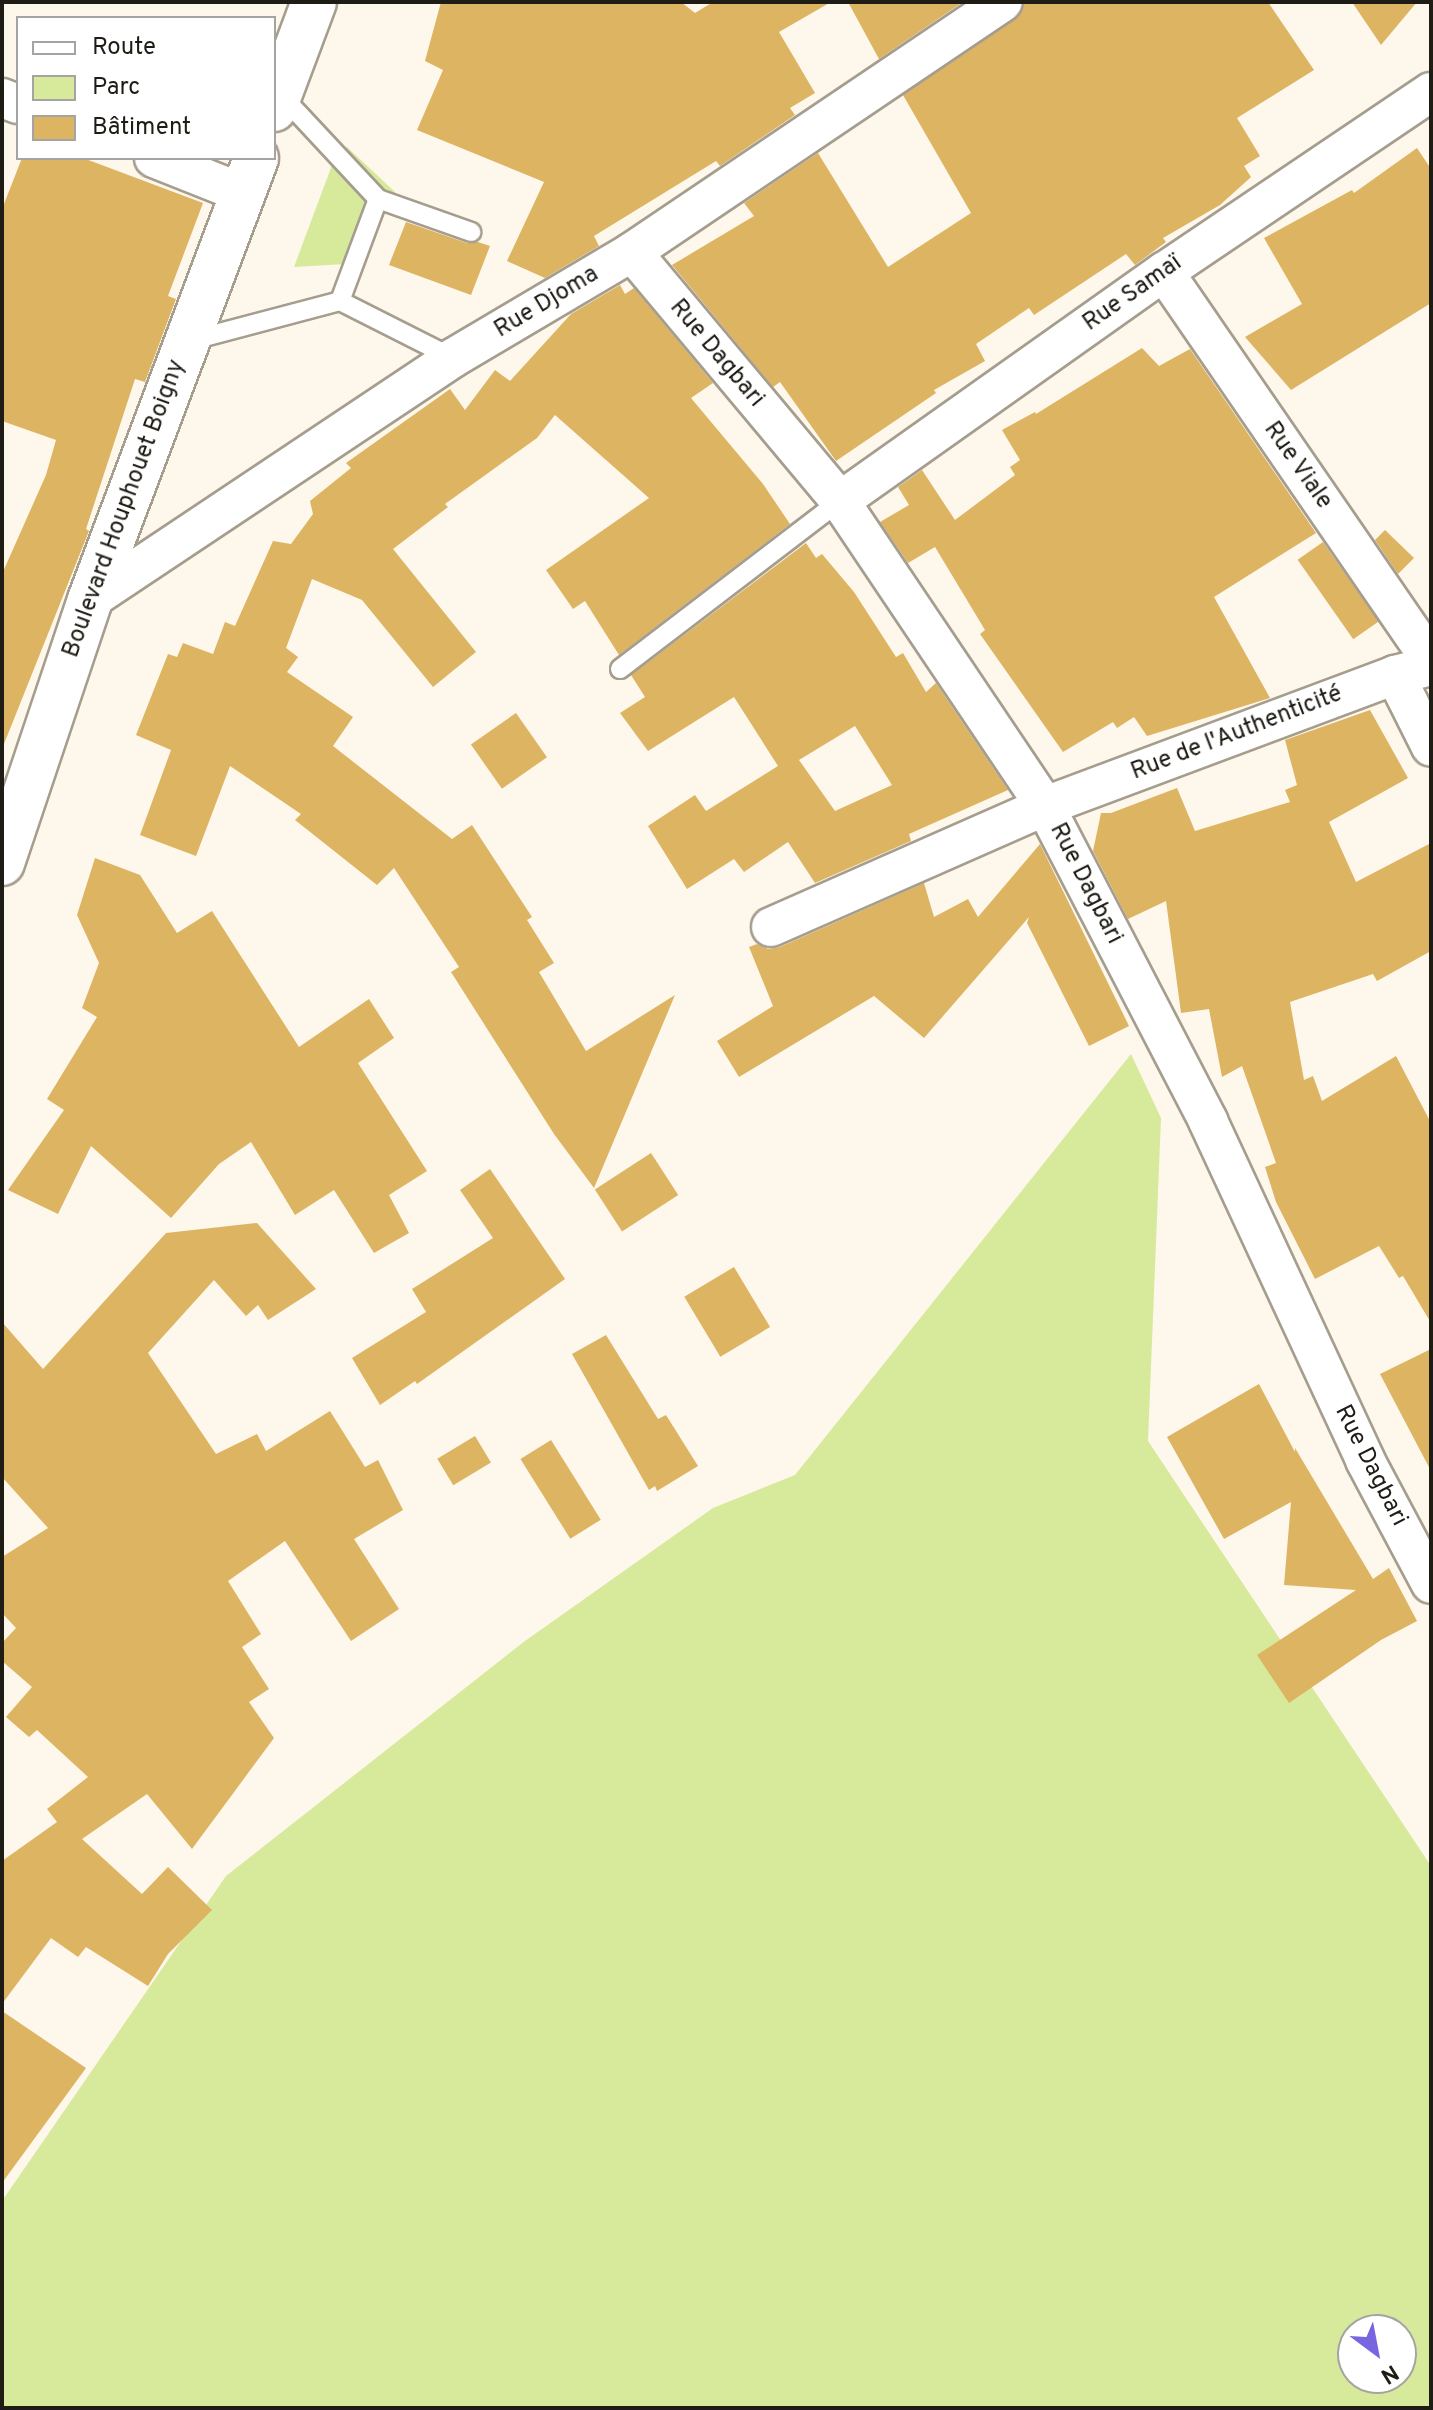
<!DOCTYPE html>
<html>
<head>
<meta charset="utf-8">
<style>
	body { margin:0 }
	#map { position:relative; width:1433px; height:2410px; overflow:hidden; background:#fef7eb; font-family:Overpass,sans-serif }
	div>[style] { position:absolute }
	[style*='--x'] { left:calc(var(--x)*1px); top:calc(var(--y)*1px); width:calc(var(--w)*1px); rotate:calc(var(--a)*1deg) }
	.green>* { inset:0; background:#d7e99b }
	.building>* { inset:0; background:#ddb462; transform-origin:0 0 }
	.roads { filter:drop-shadow(2px 0 #a59d8e) drop-shadow(-2px 0 #a59d8e) drop-shadow(0 2px #a59d8e) drop-shadow(0 -2px #a59d8e) }
	.lane>* { height:18px; margin:-9px; padding:0 9px; transform-origin:9px; border-radius:9px; background:#fff }
	.street>* { height:38px; margin:-19px; padding:0 19px; transform-origin:19px; border-radius:19px; background:#fff }
	.secondary>* { height:44px; margin:-22px; padding:0 22px; transform-origin:22px; border-radius:22px; background:#fff }
	span { translate:-50% -50%; white-space:nowrap; text-align:center; line-height:1.15; -webkit-text-stroke:7px #fff; paint-order:stroke }
	.street-label { font-size:24px; color:#1f1c16 }
	.frame { position:absolute; inset:0; border:4px solid #1f1c16; pointer-events:none }
	.legend { position:absolute; left:16px; top:16px; width:260px; height:144px; box-sizing:border-box; background:#fff; border:2px solid #a5a4a2; margin:0; padding:10px 14px; list-style:none; font-size:24px; color:#1f1c16 }
	.legend li { display:flex; align-items:center; gap:16px; height:40px }
	.legend b { width:40px; border:2px solid #a5a4a2 }
	.north { position:absolute; left:1337px; top:2314px; width:80px; height:80px; box-sizing:border-box; background:#fff; border:2px solid #a5a4a2; border-radius:50%; rotate:148deg; font-size:22px; font-weight:700; line-height:32px; text-align:center; color:#1f1c16 }
	.north::after { content:''; display:block; margin:auto; width:28px; height:36px; background:#7865e0; clip-path:polygon(50% 0,100% 100%,50% 72%,0 100%) }
</style>
</head>
<body>
<div id="map">
	<div class="green">
		<div style="clip-path:polygon(347px 147px,395px 192px,362px 263px,294px 267px,338px 149px)"></div>
		<div style="clip-path:polygon(evenodd,1131px 1054px,1161px 1118px,1148px 1441px,1431px 1866px,1431px 2408px,2px 2408px,2px 2201px,226px 1876px,525px 1641px,713px 1508px,795px 1475px,1131px 1054px,1353px 2330px,1401px 2330px,1401px 2378px,1353px 2378px,1353px 2330px)"></div>
	</div>
	<div class="building">
		<div style="clip-path:polygon(441px 2px,681px 2px,695px 13px,713px 2px,831px 2px,779px 32px,815px 93px,790px 108px,795px 115px,720px 166px,716px 161px,594px 236px,599px 246px,545px 278px,507px 261px,544px 182px,417px 130px,443px 70px,425px 61px)"></div>
		<div style="clip-path:polygon(848px 2px,963px 2px,879px 59px)"></div>
		<div style="clip-path:polygon(1024px 2px,1268px 2px,1314px 70px,1237px 118px,1260px 156px,1244px 166px,1251px 177px,1220px 205px,1163px 238px,1166px 242px,1135px 265px,1126px 254px,1034px 315px,1029px 308px,976px 344px,985px 361px,934px 390px,936px 393px,836px 461px,780px 382px,773px 387px,672px 265px,754px 216px,744px 203px,818px 153px,888px 267px,971px 213px,903px 95px,1014px 20px)"></div>
		<div style="clip-path:polygon(1352px 2px,1417px 2px,1381px 45px)"></div>
		<div style="clip-path:polygon(1417px 148px,1431px 169px,1431px 303px,1291px 390px,1245px 337px,1302px 304px,1264px 238px,1352px 190px,1354px 193px)"></div>
		<div style="clip-path:polygon(22px 158px,83px 158px,203px 203px,168px 296px,176px 299px,145px 382px,135px 379px,86px 529px,89px 531px,4px 744px,2px 574px,46px 475px,56px 440px,2px 421px,2px 209px)"></div>
		<div style="clip-path:polygon(406px 222px,467px 243px,478px 242px,490px 246px,471px 295px,389px 265px)"></div>
		<div style="clip-path:polygon(620px 285px,625px 294px,634px 288px,713px 383px,691px 398px,763px 484px,790px 524px,619px 655px,585px 601px,573px 609px,546px 570px,649px 498px,555px 415px,537px 438px,445px 504px,448px 507px,393px 549px,476px 652px,433px 687px,362px 600px,312px 579px,286px 648px,298px 657px,287px 672px,353px 717px,333px 746px,452px 839px,472px 825px,532px 917px,527px 920px,554px 963px,539px 972px,586px 1051px,675px 995px,594px 1188px,554px 1134px,451px 972px,459px 967px,394px 868px,377px 885px,295px 820px,301px 814px,230px 766px,196px 856px,140px 835px,171px 750px,136px 735px,168px 654px,177px 657px,183px 643px,213px 654px,225px 622px,235px 626px,273px 541px,291px 544px,313px 514px,310px 501px,351px 468px,346px 463px,450px 389px,465px 410px,495px 370px,510px 381px,571px 314px)"></div>
		<div style="clip-path:polygon(1142px 348px,1159px 366px,1190px 349px,1316px 533px,1214px 597px,1270px 698px,1147px 736px,1134px 717px,1117px 728px,1113px 722px,1063px 752px,980px 634px,985px 630px,935px 547px,908px 563px,880px 522px,909px 505px,898px 487px,922px 470px,955px 520px,1015px 475px,1010px 467px,1020px 460px,1002px 430px,1035px 412px,1036px 414px)"></div>
		<div style="clip-path:polygon(1385px 530px,1414px 558px,1398px 574px,1375px 540px)"></div>
		<div style="left:1323px;top:542px;width:97px;height:31px;rotate:55deg"></div>
		<div style="clip-path:polygon(evenodd,806px 543px,816px 558px,822px 554px,854px 592px,896px 657px,903px 653px,926px 692px,936px 683px,1008px 790px,909px 834px,911px 841px,815px 883px,788px 842px,744px 872px,734px 859px,687px 889px,648px 826px,695px 795px,706px 811px,778px 766px,734px 697px,648px 751px,620px 713px,645px 697px,631px 675px,806px 543px,855px 726px,892px 785px,835px 811px,799px 760px,855px 726px)"></div>
		<div style="clip-path:polygon(1370px 710px,1408px 778px,1329px 822px,1356px 882px,1431px 843px,1431px 951px,1377px 981px,1373px 974px,1290px 1002px,1304px 1080px,1313px 1076px,1322px 1101px,1396px 1056px,1431px 1123px,1431px 1323px,1403px 1276px,1399px 1278px,1379px 1246px,1315px 1279px,1276px 1202px,1265px 1167px,1276px 1163px,1242px 1066px,1222px 1077px,1209px 1009px,1181px 1013px,1166px 901px,1128px 919px,1093px 851px,1101px 813px,1111px 813px,1177px 788px,1195px 831px,1290px 802px,1285px 790px,1297px 785px,1285px 740px)"></div>
		<div style="left:516px;top:713px;width:54px;height:55px;rotate:55deg"></div>
		<div style="clip-path:polygon(1040px 844px,1129px 1026px,1089px 1046px,1027px 923px,1029px 917px,924px 1038px,874px 996px,739px 1077px,717px 1041px,773px 1006px,749px 947px,757px 944px,768px 949px,780px 947px,924px 883px,934px 917px,968px 899px,978px 917px)"></div>
		<div style="clip-path:polygon(95px 858px,140px 875px,177px 933px,212px 911px,299px 1047px,369px 999px,394px 1038px,358px 1063px,427px 1171px,389px 1195px,409px 1233px,374px 1253px,334px 1190px,295px 1215px,251px 1142px,219px 1164px,171px 1218px,91px 1146px,58px 1214px,8px 1190px,64px 1110px,47px 1099px,97px 1017px,82px 1008px,99px 963px,77px 915px)"></div>
		<div style="left:651px;top:1153px;width:50px;height:67px;rotate:57deg"></div>
		<div style="clip-path:polygon(490px 1169px,565px 1279px,417px 1384px,415px 1381px,380px 1405px,352px 1358px,426px 1312px,412px 1289px,493px 1238px,460px 1190px)"></div>
		<div style="clip-path:polygon(257px 1223px,316px 1289px,268px 1320px,258px 1305px,246px 1316px,214px 1280px,148px 1353px,216px 1454px,257px 1434px,266px 1451px,330px 1411px,365px 1467px,378px 1460px,403px 1510px,354px 1539px,399px 1609px,351px 1641px,285px 1541px,228px 1581px,261px 1634px,242px 1647px,269px 1689px,249px 1702px,274px 1738px,192px 1849px,147px 1794px,82px 1839px,142px 1894px,168px 1867px,212px 1910px,168px 1954px,148px 1986px,86px 1947px,78px 1957px,51px 1938px,2px 2004px,2px 1861px,57px 1822px,47px 1809px,88px 1777px,37px 1730px,29px 1737px,6px 1717px,32px 1687px,2px 1661px,2px 1643px,16px 1628px,2px 1613px,2px 1557px,48px 1528px,2px 1477px,2px 1322px,43px 1369px,166px 1233px)"></div>
		<div style="left:734px;top:1267px;width:70px;height:58px;rotate:59deg"></div>
		<div style="clip-path:polygon(606px 1335px,658px 1419px,666px 1415px,698px 1466px,657px 1491px,655px 1486px,649px 1490px,572px 1354px)"></div>
		<div style="clip-path:polygon(1431px 1349px,1431px 1471px,1380px 1374px)"></div>
		<div style="clip-path:polygon(1259px 1384px,1295px 1452px,1295px 1448px,1373px 1579px,1389px 1568px,1417px 1621px,1381px 1640px,1289px 1703px,1257px 1655px,1356px 1590px,1284px 1585px,1291px 1502px,1224px 1539px,1167px 1437px)"></div>
		<div style="left:475px;top:1436px;width:31px;height:44px;rotate:59deg"></div>
		<div style="left:551px;top:1440px;width:94px;height:36px;rotate:58deg"></div>
		<div style="clip-path:polygon(2px 2011px,86px 2068px,2px 2183px)"></div>
	</div>
	<div class="roads">
		<div class="lane">
			<div style="--x:378;--y:199;--w:99;--a:19.5"></div>
			<div style="--x:340;--y:301;--w:127;--a:26.8"></div>
			<div style="--x:189;--y:341;--w:156;--a:-14.8"></div>
			<div style="--x:340;--y:301;--w:109;--a:-69.6"></div>
			<div style="--x:378;--y:199;--w:141;--a:-133"></div>
			<div style="--x:620;--y:669;--w:277;--a:-37.4"></div>
		</div>
		<div class="street">
			<div style="--x:2;--y:98;--w:17;--a:21"></div>
			<div style="--x:154;--y:158;--w:95;--a:21.7"></div>
			<div style="--x:632;--y:252;--w:324;--a:50.1"></div>
			<div style="--x:840;--y:501;--w:367;--a:56.1"></div>
			<div style="--x:1045;--y:806;--w:355;--a:62.6"></div>
			<div style="--x:1208;--y:1121;--w:374;--a:65.1"></div>
			<div style="--x:1365;--y:1460;--w:140;--a:62"></div>
			<div style="--x:1164;--y:272;--w:471;--a:55.5"></div>
			<div style="--x:840;--y:501;--w:397;--a:-35.3"></div>
			<div style="--x:1164;--y:272;--w:322;--a:-34"></div>
			<div style="--x:90;--y:600;--w:436;--a:-33.7"></div>
			<div style="--x:453;--y:358;--w:208;--a:-30.6"></div>
			<div style="--x:632;--y:252;--w:447;--a:-34"></div>
			<div style="--x:1395;--y:675;--w:80;--a:63.4"></div>
			<div style="--x:771;--y:927;--w:300;--a:-23.8"></div>
			<div style="--x:1045;--y:806;--w:374;--a:-20.5"></div>
			<div style="--x:1395;--y:675;--w:37;--a:-14"></div>
		</div>
		<div class="secondary">
			<div style="--x:274;--y:109;--w:114;--a:-69.5"></div>
			<div style="--x:2;--y:863;--w:277;--a:-71.5"></div>
			<div style="--x:90;--y:600;--w:472;--a:-69.4"></div>
		</div>
	</div>
	<div class="street-label">
		<span style="left:1133px;top:294px;rotate:-35deg">Rue Samaï</span>
		<span style="left:547px;top:303px;rotate:-31deg">Rue Djoma</span>
		<span style="left:716px;top:354px;rotate:50deg">Rue Dagbari</span>
		<span style="left:1297px;top:466px;rotate:55deg">Rue Viale</span>
		<span style="left:125px;top:509px;rotate:-70deg">Boulevard Houphouet Boigny</span>
		<span style="left:1237px;top:734px;rotate:-21deg">Rue de l'Authenticité</span>
		<span style="left:1085px;top:884px;rotate:63deg">Rue Dagbari</span>
		<span style="left:1370px;top:1466px;rotate:63deg">Rue Dagbari</span>
	</div>
	<div class="frame"></div>
	<ul class="legend">
	<li><b style="height:10px;background:#fff"></b>Route</li>
	<li><b style="height:22px;background:#d7e99b"></b>Parc</li>
	<li><b style="height:22px;background:#ddb462"></b>Bâtiment</li>
	</ul>
	<div class="north">N</div>
</div>
</body>
</html>
